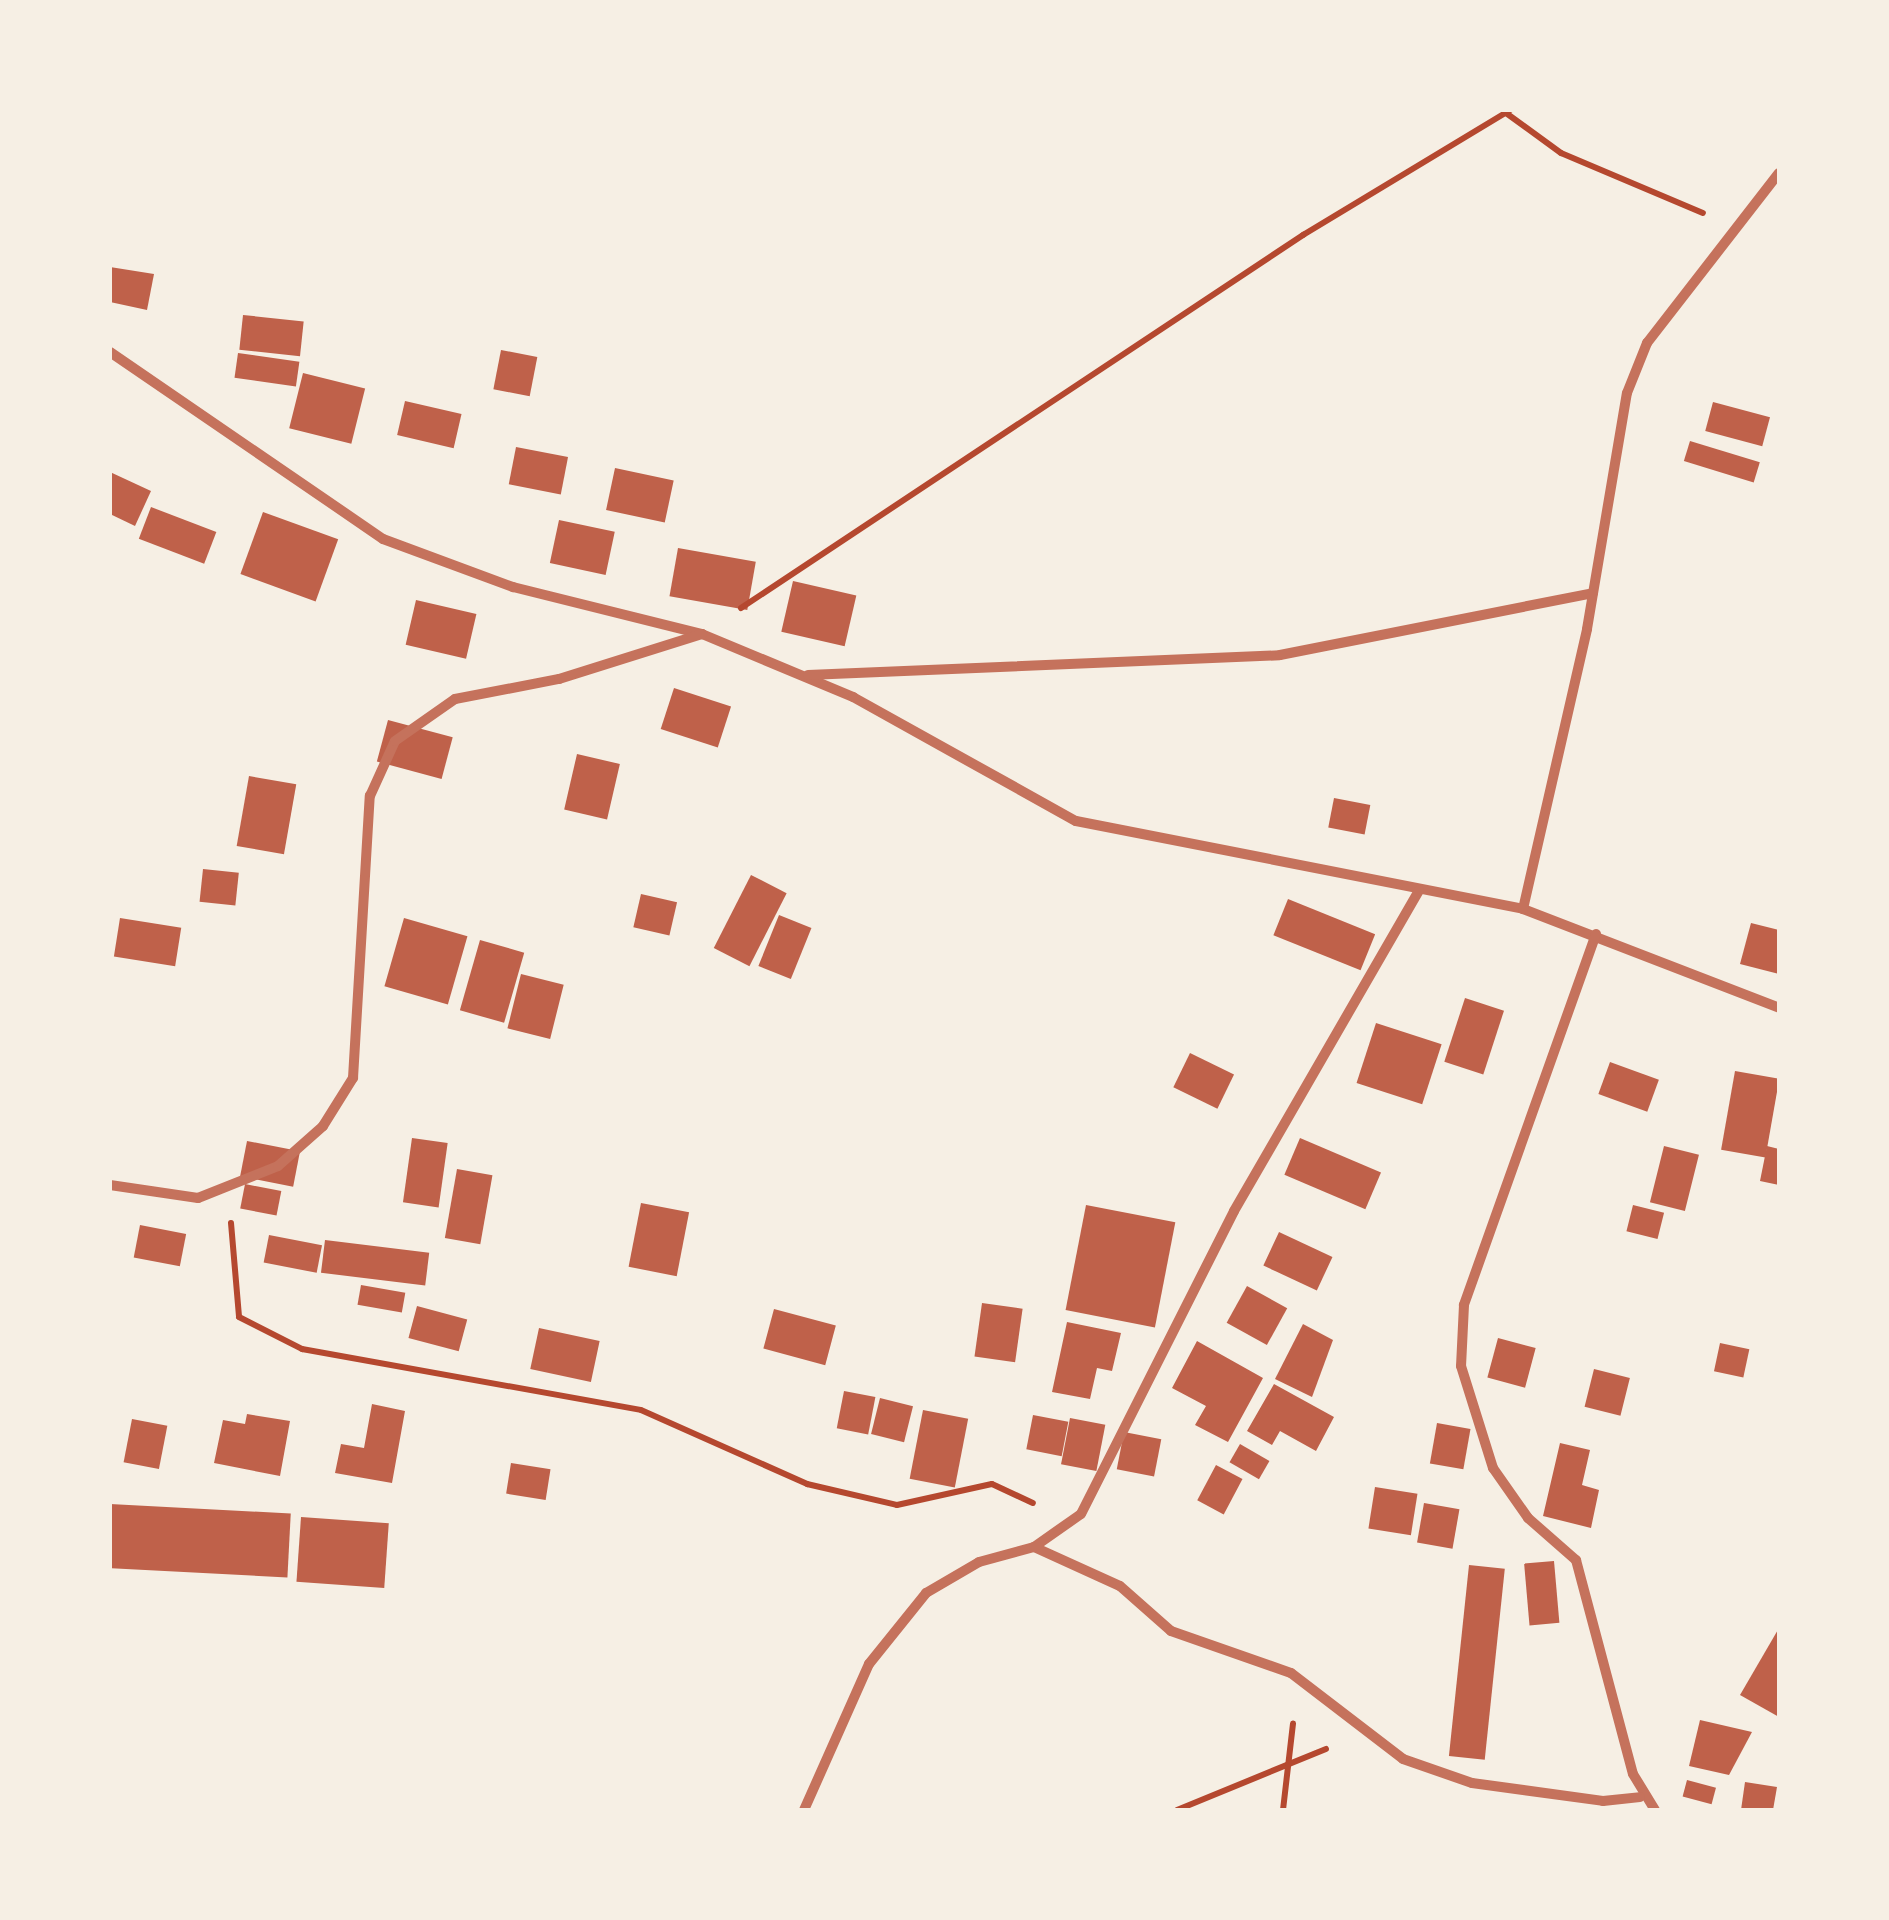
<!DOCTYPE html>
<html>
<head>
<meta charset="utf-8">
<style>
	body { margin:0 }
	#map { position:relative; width:1889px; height:1920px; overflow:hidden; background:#f6efe4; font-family:"Work Sans",sans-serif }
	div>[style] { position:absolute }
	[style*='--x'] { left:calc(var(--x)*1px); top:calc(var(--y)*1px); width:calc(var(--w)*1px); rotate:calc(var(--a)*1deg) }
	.building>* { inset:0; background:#bf614a; transform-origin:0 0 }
	.path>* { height:6px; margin:-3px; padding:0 3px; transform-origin:3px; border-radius:3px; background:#b5482f }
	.minor>* { height:10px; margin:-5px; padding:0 5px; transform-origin:5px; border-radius:5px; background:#c5725c }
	span { translate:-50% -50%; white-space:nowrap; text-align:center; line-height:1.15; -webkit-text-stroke:10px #f6efe4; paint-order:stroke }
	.frame { position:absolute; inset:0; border:112px solid #f6efe4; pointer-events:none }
</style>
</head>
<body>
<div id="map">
	<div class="building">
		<div style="clip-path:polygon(110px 267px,154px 274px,147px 310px,110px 302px)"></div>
		<div style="left:243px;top:315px;width:61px;height:35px;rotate:6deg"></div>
		<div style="left:501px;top:350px;width:37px;height:40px;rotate:11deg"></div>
		<div style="left:238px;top:353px;width:62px;height:25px;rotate:8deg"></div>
		<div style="left:303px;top:373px;width:64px;height:57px;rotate:14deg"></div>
		<div style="left:405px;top:401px;width:58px;height:35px;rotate:13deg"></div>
		<div style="left:1713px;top:402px;width:59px;height:30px;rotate:15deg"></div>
		<div style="left:1690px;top:441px;width:73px;height:21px;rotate:17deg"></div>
		<div style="left:516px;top:447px;width:53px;height:38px;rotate:11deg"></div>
		<div style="left:615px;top:468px;width:60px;height:43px;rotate:12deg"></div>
		<div style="clip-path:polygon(110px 472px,151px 491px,135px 526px,110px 514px)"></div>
		<div style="left:151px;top:507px;width:70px;height:34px;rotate:21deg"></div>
		<div style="left:263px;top:512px;width:80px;height:66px;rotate:20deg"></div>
		<div style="left:559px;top:520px;width:57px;height:44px;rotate:12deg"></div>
		<div style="left:678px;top:548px;width:79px;height:49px;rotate:10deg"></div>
		<div style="left:793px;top:581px;width:65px;height:52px;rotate:13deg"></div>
		<div style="left:416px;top:600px;width:62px;height:46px;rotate:13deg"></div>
		<div style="left:674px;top:688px;width:60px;height:43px;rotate:18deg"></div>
		<div style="left:388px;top:720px;width:67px;height:43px;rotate:15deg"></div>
		<div style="left:577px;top:754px;width:44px;height:57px;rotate:13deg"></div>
		<div style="left:249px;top:776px;width:48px;height:71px;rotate:10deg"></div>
		<div style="left:1334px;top:798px;width:37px;height:30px;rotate:11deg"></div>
		<div style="left:203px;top:869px;width:36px;height:33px;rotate:6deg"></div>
		<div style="left:751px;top:875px;width:40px;height:82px;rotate:27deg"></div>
		<div style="left:641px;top:894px;width:37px;height:34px;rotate:13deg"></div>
		<div style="left:1288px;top:899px;width:94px;height:39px;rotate:22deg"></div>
		<div style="left:779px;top:915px;width:35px;height:55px;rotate:22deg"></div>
		<div style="left:120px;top:918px;width:62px;height:39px;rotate:9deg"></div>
		<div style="left:404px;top:918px;width:66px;height:71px;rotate:16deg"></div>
		<div style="clip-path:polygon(1751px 923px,1779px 930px,1779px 974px,1740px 964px)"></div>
		<div style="left:480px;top:940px;width:46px;height:73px;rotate:16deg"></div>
		<div style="left:521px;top:974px;width:44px;height:56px;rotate:14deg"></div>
		<div style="left:1465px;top:998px;width:41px;height:67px;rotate:18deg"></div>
		<div style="left:1376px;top:1023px;width:69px;height:63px;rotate:18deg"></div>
		<div style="left:1190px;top:1053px;width:49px;height:38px;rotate:26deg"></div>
		<div style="left:1610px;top:1062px;width:52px;height:34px;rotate:20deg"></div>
		<div style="left:1735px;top:1071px;width:45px;height:80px;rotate:10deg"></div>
		<div style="left:412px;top:1138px;width:36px;height:65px;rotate:8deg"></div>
		<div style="left:1300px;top:1138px;width:88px;height:40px;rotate:23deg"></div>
		<div style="left:247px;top:1141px;width:54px;height:36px;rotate:11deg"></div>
		<div style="left:1664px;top:1146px;width:36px;height:58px;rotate:14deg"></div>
		<div style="clip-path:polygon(1767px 1146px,1779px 1149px,1779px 1185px,1760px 1181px)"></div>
		<div style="left:457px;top:1169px;width:36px;height:70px;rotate:10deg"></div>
		<div style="left:245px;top:1184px;width:37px;height:25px;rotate:11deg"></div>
		<div style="left:641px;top:1203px;width:49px;height:65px;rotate:11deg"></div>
		<div style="left:1086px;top:1205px;width:91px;height:107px;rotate:11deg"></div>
		<div style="left:1633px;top:1205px;width:32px;height:27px;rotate:14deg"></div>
		<div style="left:140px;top:1225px;width:47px;height:33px;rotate:11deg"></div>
		<div style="left:1279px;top:1232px;width:59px;height:37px;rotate:25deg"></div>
		<div style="left:269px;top:1235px;width:54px;height:28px;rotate:11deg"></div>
		<div style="left:325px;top:1240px;width:105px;height:33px;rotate:7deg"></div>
		<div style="left:361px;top:1285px;width:45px;height:20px;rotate:10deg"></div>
		<div style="left:1247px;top:1286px;width:46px;height:42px;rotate:29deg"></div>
		<div style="left:982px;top:1303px;width:41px;height:54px;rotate:8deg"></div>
		<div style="left:417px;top:1306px;width:52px;height:33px;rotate:15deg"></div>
		<div style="left:774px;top:1309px;width:64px;height:41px;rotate:15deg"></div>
		<div style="clip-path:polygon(1067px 1322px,1121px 1333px,1112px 1371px,1097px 1368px,1090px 1399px,1052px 1392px)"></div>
		<div style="clip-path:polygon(1303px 1324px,1333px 1340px,1312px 1397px,1275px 1379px)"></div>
		<div style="left:539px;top:1328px;width:62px;height:42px;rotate:12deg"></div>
		<div style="left:1498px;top:1338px;width:39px;height:41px;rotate:15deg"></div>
		<div style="clip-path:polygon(1197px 1341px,1263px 1378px,1228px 1442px,1195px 1425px,1206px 1406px,1172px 1388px)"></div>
		<div style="left:1720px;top:1343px;width:30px;height:29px;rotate:12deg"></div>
		<div style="left:1594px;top:1369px;width:37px;height:39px;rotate:14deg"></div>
		<div style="clip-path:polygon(1274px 1384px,1334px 1417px,1316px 1451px,1280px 1431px,1272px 1445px,1247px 1431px)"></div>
		<div style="left:844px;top:1391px;width:32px;height:38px;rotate:11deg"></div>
		<div style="left:880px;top:1398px;width:34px;height:37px;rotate:14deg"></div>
		<div style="clip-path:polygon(372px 1404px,405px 1411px,392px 1483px,335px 1473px,341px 1444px,364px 1448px)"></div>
		<div style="left:923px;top:1410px;width:46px;height:70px;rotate:11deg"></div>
		<div style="clip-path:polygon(247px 1414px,290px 1421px,280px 1476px,214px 1463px,223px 1420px,245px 1424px)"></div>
		<div style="left:1033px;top:1415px;width:36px;height:35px;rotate:11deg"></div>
		<div style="left:1070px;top:1418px;width:36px;height:47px;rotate:11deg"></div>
		<div style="left:132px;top:1419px;width:36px;height:44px;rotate:11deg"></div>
		<div style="left:1437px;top:1423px;width:34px;height:41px;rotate:10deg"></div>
		<div style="left:1124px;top:1432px;width:38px;height:38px;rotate:11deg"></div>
		<div style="clip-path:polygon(1560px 1443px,1590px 1450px,1582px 1485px,1599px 1490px,1591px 1528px,1543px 1516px)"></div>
		<div style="left:1240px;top:1444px;width:34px;height:21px;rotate:30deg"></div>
		<div style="left:511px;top:1463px;width:40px;height:31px;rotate:9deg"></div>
		<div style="left:1216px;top:1465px;width:30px;height:40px;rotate:28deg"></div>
		<div style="left:1375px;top:1487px;width:43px;height:42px;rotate:9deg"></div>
		<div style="left:1424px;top:1503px;width:36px;height:40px;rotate:10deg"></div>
		<div style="left:110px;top:1504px;width:181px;height:64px;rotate:3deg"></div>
		<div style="left:301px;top:1517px;width:88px;height:65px;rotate:4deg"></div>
		<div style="left:1554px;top:1561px;width:62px;height:30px;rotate:85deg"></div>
		<div style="left:1469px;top:1565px;width:36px;height:192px;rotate:6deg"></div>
		<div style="clip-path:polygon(1779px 1628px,1779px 1717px,1740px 1695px)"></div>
		<div style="clip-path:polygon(1700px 1720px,1752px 1732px,1729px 1775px,1689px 1766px)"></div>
		<div style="left:1687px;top:1780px;width:30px;height:17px;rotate:15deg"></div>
		<div style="clip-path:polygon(1745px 1782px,1777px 1787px,1773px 1810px,1741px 1810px)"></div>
	</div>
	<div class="path">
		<div style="--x:1506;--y:113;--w:68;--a:36"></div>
		<div style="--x:1561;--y:153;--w:154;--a:22.9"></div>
		<div style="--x:741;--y:608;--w:675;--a:-33.57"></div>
		<div style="--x:1303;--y:235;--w:242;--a:-31.1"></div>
		<div style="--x:231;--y:1223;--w:94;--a:85.1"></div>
		<div style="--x:239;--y:1317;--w:71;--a:26.9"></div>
		<div style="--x:302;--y:1349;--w:344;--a:10.2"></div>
		<div style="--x:641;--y:1410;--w:182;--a:24"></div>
		<div style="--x:807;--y:1484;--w:92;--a:13.1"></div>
		<div style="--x:897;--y:1505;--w:97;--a:-12.5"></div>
		<div style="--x:992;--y:1484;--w:45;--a:24.9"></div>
		<div style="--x:1177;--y:1810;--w:161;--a:-22.3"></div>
		<div style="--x:1283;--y:1810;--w:87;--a:-83.4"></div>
	</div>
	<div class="minor">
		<div style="--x:110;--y:352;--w:331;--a:34.4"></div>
		<div style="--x:383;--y:539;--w:139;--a:20.3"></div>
		<div style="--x:513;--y:587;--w:195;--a:14"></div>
		<div style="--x:702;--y:634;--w:164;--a:22.6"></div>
		<div style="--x:853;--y:697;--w:255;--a:29.1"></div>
		<div style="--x:1076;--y:821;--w:456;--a:11.1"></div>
		<div style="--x:1523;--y:909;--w:274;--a:21.1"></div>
		<div style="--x:808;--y:675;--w:472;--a:-2.4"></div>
		<div style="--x:1280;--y:655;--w:319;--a:-11.2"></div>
		<div style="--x:1523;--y:909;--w:287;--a:-77.1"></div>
		<div style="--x:1587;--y:629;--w:239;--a:-80.4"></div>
		<div style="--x:1627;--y:393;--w:54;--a:-68.2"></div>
		<div style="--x:1647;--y:343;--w:215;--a:-52.2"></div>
		<div style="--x:1596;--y:934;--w:394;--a:109.6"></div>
		<div style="--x:1464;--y:1305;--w:61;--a:92.8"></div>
		<div style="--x:1461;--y:1366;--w:107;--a:72.6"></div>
		<div style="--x:1493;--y:1468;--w:61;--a:55"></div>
		<div style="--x:1528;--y:1518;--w:64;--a:41.2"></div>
		<div style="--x:1576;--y:1560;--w:221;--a:75.1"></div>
		<div style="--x:1633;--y:1774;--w:42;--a:58.6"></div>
		<div style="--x:110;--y:1185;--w:89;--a:8.4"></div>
		<div style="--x:198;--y:1198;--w:86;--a:-21.8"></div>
		<div style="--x:278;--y:1166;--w:60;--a:-41.6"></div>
		<div style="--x:323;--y:1126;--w:57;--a:-58"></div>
		<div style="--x:353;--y:1078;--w:283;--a:-86.6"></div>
		<div style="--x:370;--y:796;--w:60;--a:-65.6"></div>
		<div style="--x:395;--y:741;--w:73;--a:-35"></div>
		<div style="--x:455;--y:699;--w:106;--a:-10.9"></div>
		<div style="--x:559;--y:679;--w:150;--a:-17.5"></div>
		<div style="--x:1034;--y:1547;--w:94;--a:24.4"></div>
		<div style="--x:1120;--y:1586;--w:68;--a:41.4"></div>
		<div style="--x:1171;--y:1631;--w:127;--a:19.3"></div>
		<div style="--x:1291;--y:1673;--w:141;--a:37.5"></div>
		<div style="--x:1403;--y:1759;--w:73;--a:19.2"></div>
		<div style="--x:1472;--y:1783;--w:132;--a:7.8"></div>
		<div style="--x:1603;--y:1801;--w:37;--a:-6"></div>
		<div style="--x:804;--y:1810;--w:160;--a:-66"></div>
		<div style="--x:869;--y:1664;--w:91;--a:-51.2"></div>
		<div style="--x:926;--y:1593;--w:61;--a:-30.3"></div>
		<div style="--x:979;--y:1562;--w:57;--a:-15.3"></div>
		<div style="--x:1034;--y:1547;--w:57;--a:-35.1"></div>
		<div style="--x:1081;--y:1514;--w:339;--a:-63.2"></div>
		<div style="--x:1234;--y:1211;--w:370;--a:-60"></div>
	</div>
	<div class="frame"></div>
</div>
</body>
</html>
